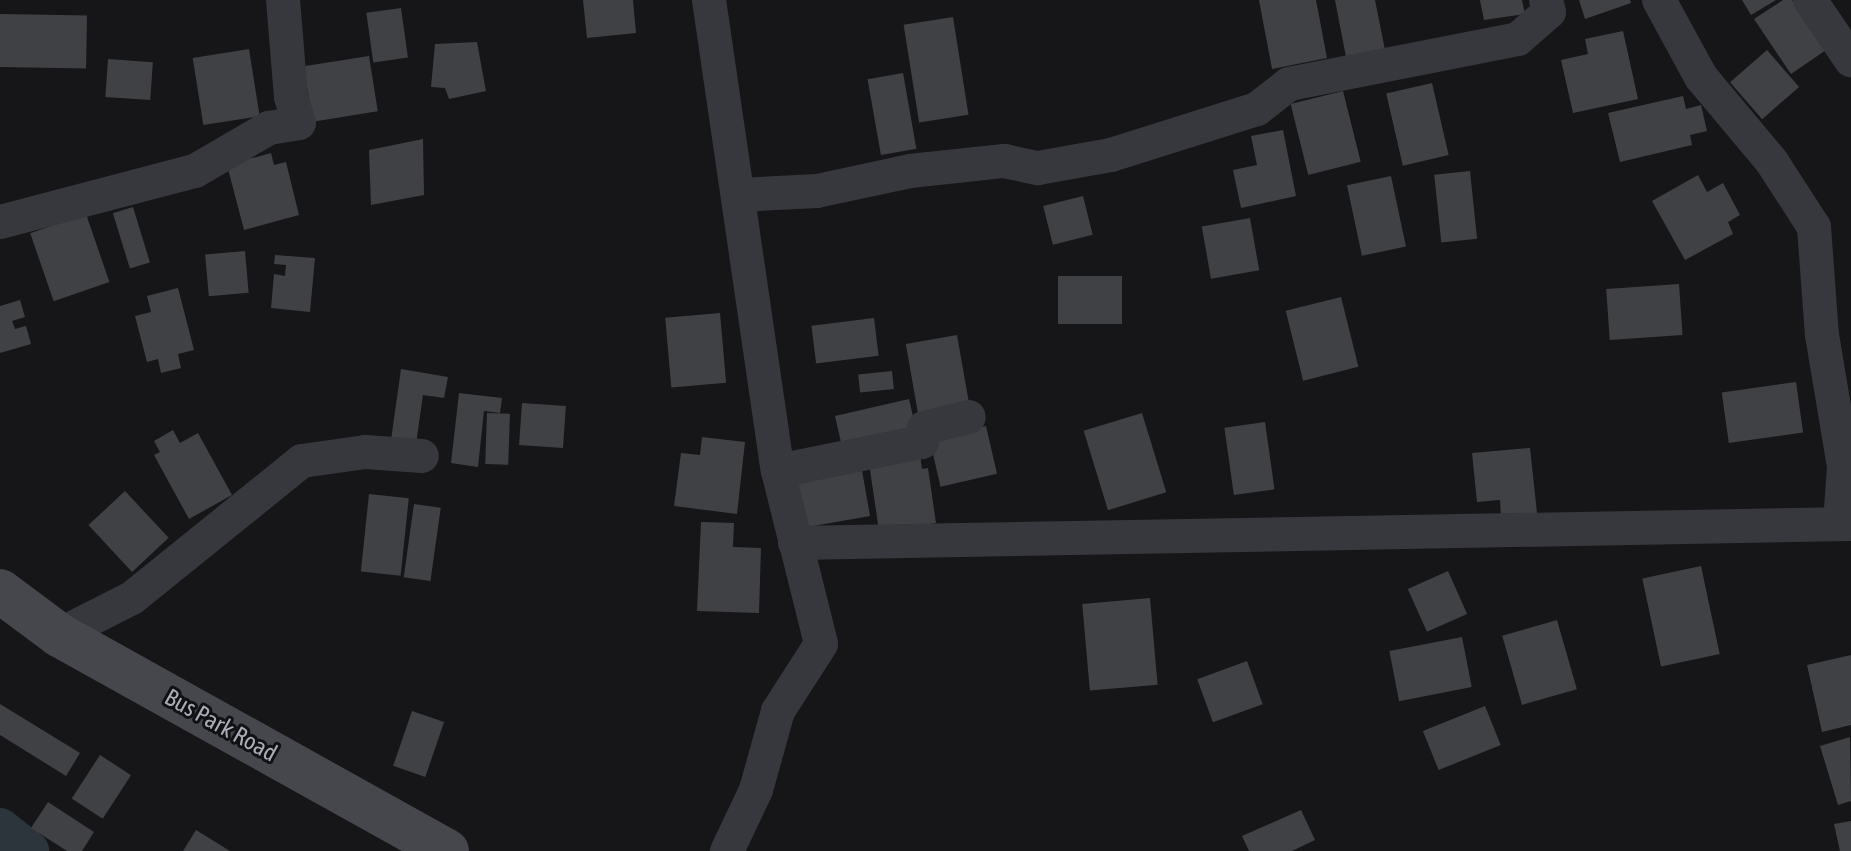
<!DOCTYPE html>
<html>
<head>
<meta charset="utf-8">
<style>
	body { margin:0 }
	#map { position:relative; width:1851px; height:851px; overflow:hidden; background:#161618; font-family:"Asap Condensed",sans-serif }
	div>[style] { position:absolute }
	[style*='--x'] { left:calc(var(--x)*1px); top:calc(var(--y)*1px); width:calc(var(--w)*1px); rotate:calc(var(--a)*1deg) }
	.canal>* { height:40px; margin:-20px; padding:0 20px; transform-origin:20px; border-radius:20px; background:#2c353c }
	.building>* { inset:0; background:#404145; transform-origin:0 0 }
	.street>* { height:34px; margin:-17px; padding:0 17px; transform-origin:17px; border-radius:17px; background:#37383d }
	.secondary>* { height:44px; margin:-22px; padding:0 22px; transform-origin:22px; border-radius:22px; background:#45474d }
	span { translate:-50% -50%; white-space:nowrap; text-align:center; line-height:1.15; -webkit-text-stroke:6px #111113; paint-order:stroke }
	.street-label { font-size:24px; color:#a8adb8 }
</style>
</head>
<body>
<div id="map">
	<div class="canal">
		<div style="--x:0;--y:828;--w:37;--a:38"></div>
	</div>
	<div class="building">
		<div style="clip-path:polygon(583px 0,633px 0,636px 33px,587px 38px)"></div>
		<div style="clip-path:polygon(1259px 0,1316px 0,1327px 58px,1272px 69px)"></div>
		<div style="clip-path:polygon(1335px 0,1375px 0,1385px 50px,1346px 57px)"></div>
		<div style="clip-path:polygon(1480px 0,1522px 0,1525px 14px,1484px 20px)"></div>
		<div style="clip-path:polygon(1579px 0,1630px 0,1631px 3px,1585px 19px)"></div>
		<div style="clip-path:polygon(1742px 0,1776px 0,1751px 15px)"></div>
		<div style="clip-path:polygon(1783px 0,1792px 0,1826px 50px,1791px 74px,1754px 19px)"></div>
		<div style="left:401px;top:8px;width:50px;height:35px;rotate:82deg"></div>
		<div style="left:0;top:14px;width:87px;height:53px;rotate:1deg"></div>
		<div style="left:953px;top:17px;width:99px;height:50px;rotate:81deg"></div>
		<div style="clip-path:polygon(1623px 31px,1638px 99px,1573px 113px,1561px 60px,1588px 54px,1585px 39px)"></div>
		<div style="clip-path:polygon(477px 42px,486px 91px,449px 99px,445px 88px,431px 87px,435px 44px)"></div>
		<div style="left:249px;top:49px;width:68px;height:57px;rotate:81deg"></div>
		<div style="left:1767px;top:50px;width:49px;height:49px;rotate:49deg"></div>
		<div style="left:369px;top:56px;width:56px;height:66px;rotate:81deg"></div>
		<div style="left:108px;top:59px;width:45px;height:38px;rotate:4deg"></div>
		<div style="left:903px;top:73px;width:77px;height:36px;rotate:80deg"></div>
		<div style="left:1432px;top:83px;width:74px;height:47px;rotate:77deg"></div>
		<div style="left:1343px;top:91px;width:73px;height:54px;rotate:76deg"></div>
		<div style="clip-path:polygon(1683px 96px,1686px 109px,1701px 105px,1707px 131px,1690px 135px,1692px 145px,1620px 162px,1608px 113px)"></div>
		<div style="clip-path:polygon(1283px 130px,1296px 196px,1241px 208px,1233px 170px,1257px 165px,1251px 136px)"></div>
		<div style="clip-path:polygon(423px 139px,424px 195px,371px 205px,369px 150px)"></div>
		<div style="clip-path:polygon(271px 153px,274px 165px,286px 162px,299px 215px,244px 230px,227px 165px)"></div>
		<div style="left:1470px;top:171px;width:68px;height:36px;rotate:84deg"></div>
		<div style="clip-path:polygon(1698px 175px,1707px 192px,1723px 183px,1740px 215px,1728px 222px,1733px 234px,1685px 260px,1652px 201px)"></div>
		<div style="left:1391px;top:176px;width:72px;height:45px;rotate:78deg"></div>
		<div style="left:1083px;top:196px;width:40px;height:41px;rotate:76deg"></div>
		<div style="left:133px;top:207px;width:58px;height:21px;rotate:73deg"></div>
		<div style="left:86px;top:214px;width:72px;height:59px;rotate:71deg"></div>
		<div style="left:1250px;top:218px;width:53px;height:49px;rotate:80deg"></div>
		<div style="left:245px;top:251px;width:42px;height:40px;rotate:85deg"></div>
		<div style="clip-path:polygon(275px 255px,315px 258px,310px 312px,271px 308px,274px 274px,285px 276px,286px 265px,274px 264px)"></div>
		<div style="left:1058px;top:276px;width:64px;height:48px"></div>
		<div style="left:1679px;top:284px;width:51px;height:73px;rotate:86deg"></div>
		<div style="clip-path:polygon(178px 288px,194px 350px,178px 354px,181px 368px,161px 373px,158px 359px,147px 362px,135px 316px,151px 312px,147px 296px)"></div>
		<div style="left:1341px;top:297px;width:72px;height:57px;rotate:76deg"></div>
		<div style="clip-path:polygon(20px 300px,25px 317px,12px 321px,15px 329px,26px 326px,31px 344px,0 353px,0 306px)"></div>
		<div style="left:720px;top:313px;width:70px;height:55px;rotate:85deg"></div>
		<div style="left:874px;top:318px;width:38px;height:63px;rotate:83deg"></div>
		<div style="left:957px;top:335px;width:70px;height:52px;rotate:80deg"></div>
		<div style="clip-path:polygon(401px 369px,448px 377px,444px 398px,423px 395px,415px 451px,390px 447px)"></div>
		<div style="left:892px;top:371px;width:18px;height:34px;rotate:84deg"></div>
		<div style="left:1796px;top:382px;width:51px;height:75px;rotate:82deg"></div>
		<div style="clip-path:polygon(459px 393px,502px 398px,500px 413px,484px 411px,478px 467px,451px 463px)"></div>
		<div style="left:909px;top:399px;width:41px;height:76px;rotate:77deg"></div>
		<div style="left:522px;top:403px;width:44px;height:42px;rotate:4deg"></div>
		<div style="left:487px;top:413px;width:23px;height:51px;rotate:2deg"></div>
		<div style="left:1142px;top:413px;width:83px;height:61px;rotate:73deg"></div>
		<div style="left:1265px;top:422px;width:68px;height:41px;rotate:82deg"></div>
		<div style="left:986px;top:426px;width:49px;height:58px;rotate:77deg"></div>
		<div style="clip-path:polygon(173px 430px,180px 443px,198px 433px,232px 495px,189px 519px,154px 455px,160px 452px,154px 441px)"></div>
		<div style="clip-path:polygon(702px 437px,745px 442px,737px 514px,674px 506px,681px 453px,700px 455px)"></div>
		<div style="clip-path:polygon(919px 448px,922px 469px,928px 468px,936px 523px,879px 531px,869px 463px)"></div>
		<div style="clip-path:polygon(1530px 448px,1537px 513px,1501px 517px,1500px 500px,1477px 502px,1472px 453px)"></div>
		<div style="left:860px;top:459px;width:58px;height:72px;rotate:80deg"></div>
		<div style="left:125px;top:491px;width:64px;height:50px;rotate:47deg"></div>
		<div style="left:369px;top:494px;width:40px;height:78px;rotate:6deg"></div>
		<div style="left:414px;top:504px;width:27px;height:74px;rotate:8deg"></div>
		<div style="clip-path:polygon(701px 522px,734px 523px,733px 547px,761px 548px,759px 613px,697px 611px)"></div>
		<div style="left:1701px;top:566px;width:90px;height:60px;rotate:78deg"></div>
		<div style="left:1448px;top:571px;width:47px;height:44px;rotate:66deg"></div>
		<div style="left:1150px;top:598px;width:87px;height:68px;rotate:85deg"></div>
		<div style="left:1557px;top:620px;width:72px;height:57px;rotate:74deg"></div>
		<div style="left:1462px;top:637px;width:51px;height:74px;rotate:79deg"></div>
		<div style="clip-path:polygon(1851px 655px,1851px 725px,1822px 732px,1807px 665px)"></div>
		<div style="left:1247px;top:661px;width:46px;height:53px;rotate:70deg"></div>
		<div style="clip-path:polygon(0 704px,80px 753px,66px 776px,0 735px)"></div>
		<div style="left:1485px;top:706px;width:42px;height:67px;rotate:68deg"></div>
		<div style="left:412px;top:711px;width:34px;height:58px;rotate:19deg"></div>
		<div style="clip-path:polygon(1850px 737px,1851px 801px,1838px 805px,1820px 746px)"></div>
		<div style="left:100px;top:755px;width:37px;height:52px;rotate:33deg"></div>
		<div style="clip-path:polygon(48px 802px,94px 832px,82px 851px,67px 851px,31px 828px)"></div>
		<div style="clip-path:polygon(1301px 810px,1315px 840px,1292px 851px,1249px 851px,1242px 836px)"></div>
		<div style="clip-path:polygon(1851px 821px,1851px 851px,1840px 851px,1834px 824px)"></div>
		<div style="clip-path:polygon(196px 830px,230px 851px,183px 851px)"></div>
	</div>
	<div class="street">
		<div style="--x:709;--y:0;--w:476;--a:81.7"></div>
		<div style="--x:778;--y:471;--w:178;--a:76"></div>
		<div style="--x:821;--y:644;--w:80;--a:122.7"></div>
		<div style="--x:778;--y:711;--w:82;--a:105.6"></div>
		<div style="--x:756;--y:790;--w:68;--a:115.4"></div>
		<div style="--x:1659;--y:0;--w:88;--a:61.4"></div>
		<div style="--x:1701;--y:77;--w:111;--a:50.1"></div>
		<div style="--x:1772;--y:162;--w:77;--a:57.1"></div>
		<div style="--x:1814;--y:227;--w:108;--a:85.8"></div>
		<div style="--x:1822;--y:335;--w:134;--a:80.5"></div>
		<div style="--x:1844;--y:467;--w:56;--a:94.1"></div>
		<div style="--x:1810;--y:0;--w:73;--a:55.7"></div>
		<div style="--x:740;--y:195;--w:77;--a:-3"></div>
		<div style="--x:817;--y:191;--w:95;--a:-12.1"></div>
		<div style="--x:910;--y:171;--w:95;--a:-6.1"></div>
		<div style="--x:1004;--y:161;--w:35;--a:12"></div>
		<div style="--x:1038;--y:168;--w:74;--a:-10.1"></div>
		<div style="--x:1111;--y:155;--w:153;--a:-17.5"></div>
		<div style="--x:1257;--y:109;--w:41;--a:-38"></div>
		<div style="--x:1289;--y:84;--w:233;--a:-11.1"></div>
		<div style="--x:1518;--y:39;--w:41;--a:-41.1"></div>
		<div style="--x:1549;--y:12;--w:12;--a:-104"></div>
		<div style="--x:0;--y:222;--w:202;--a:-14.7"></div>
		<div style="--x:195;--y:171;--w:86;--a:-30.2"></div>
		<div style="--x:269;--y:128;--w:30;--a:-9"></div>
		<div style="--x:299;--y:123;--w:27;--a:-107"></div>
		<div style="--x:291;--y:97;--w:97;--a:-94.7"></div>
		<div style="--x:778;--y:471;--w:147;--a:-11.4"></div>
		<div style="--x:922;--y:442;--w:14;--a:-82"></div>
		<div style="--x:924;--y:428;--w:46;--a:-13.7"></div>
		<div style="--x:795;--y:543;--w:1056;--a:-1.03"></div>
		<div style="--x:59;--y:635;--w:82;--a:-26.9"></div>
		<div style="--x:132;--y:598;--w:218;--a:-38.9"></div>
		<div style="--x:302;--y:461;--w:64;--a:-8.1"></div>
		<div style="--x:365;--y:452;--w:57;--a:4"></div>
	</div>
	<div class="secondary">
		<div style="--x:0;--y:591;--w:74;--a:36.7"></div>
		<div style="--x:59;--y:635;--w:444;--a:29.1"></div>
	</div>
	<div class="street-label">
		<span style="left:221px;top:725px;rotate:29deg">Bus Park Road</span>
	</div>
</div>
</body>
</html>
